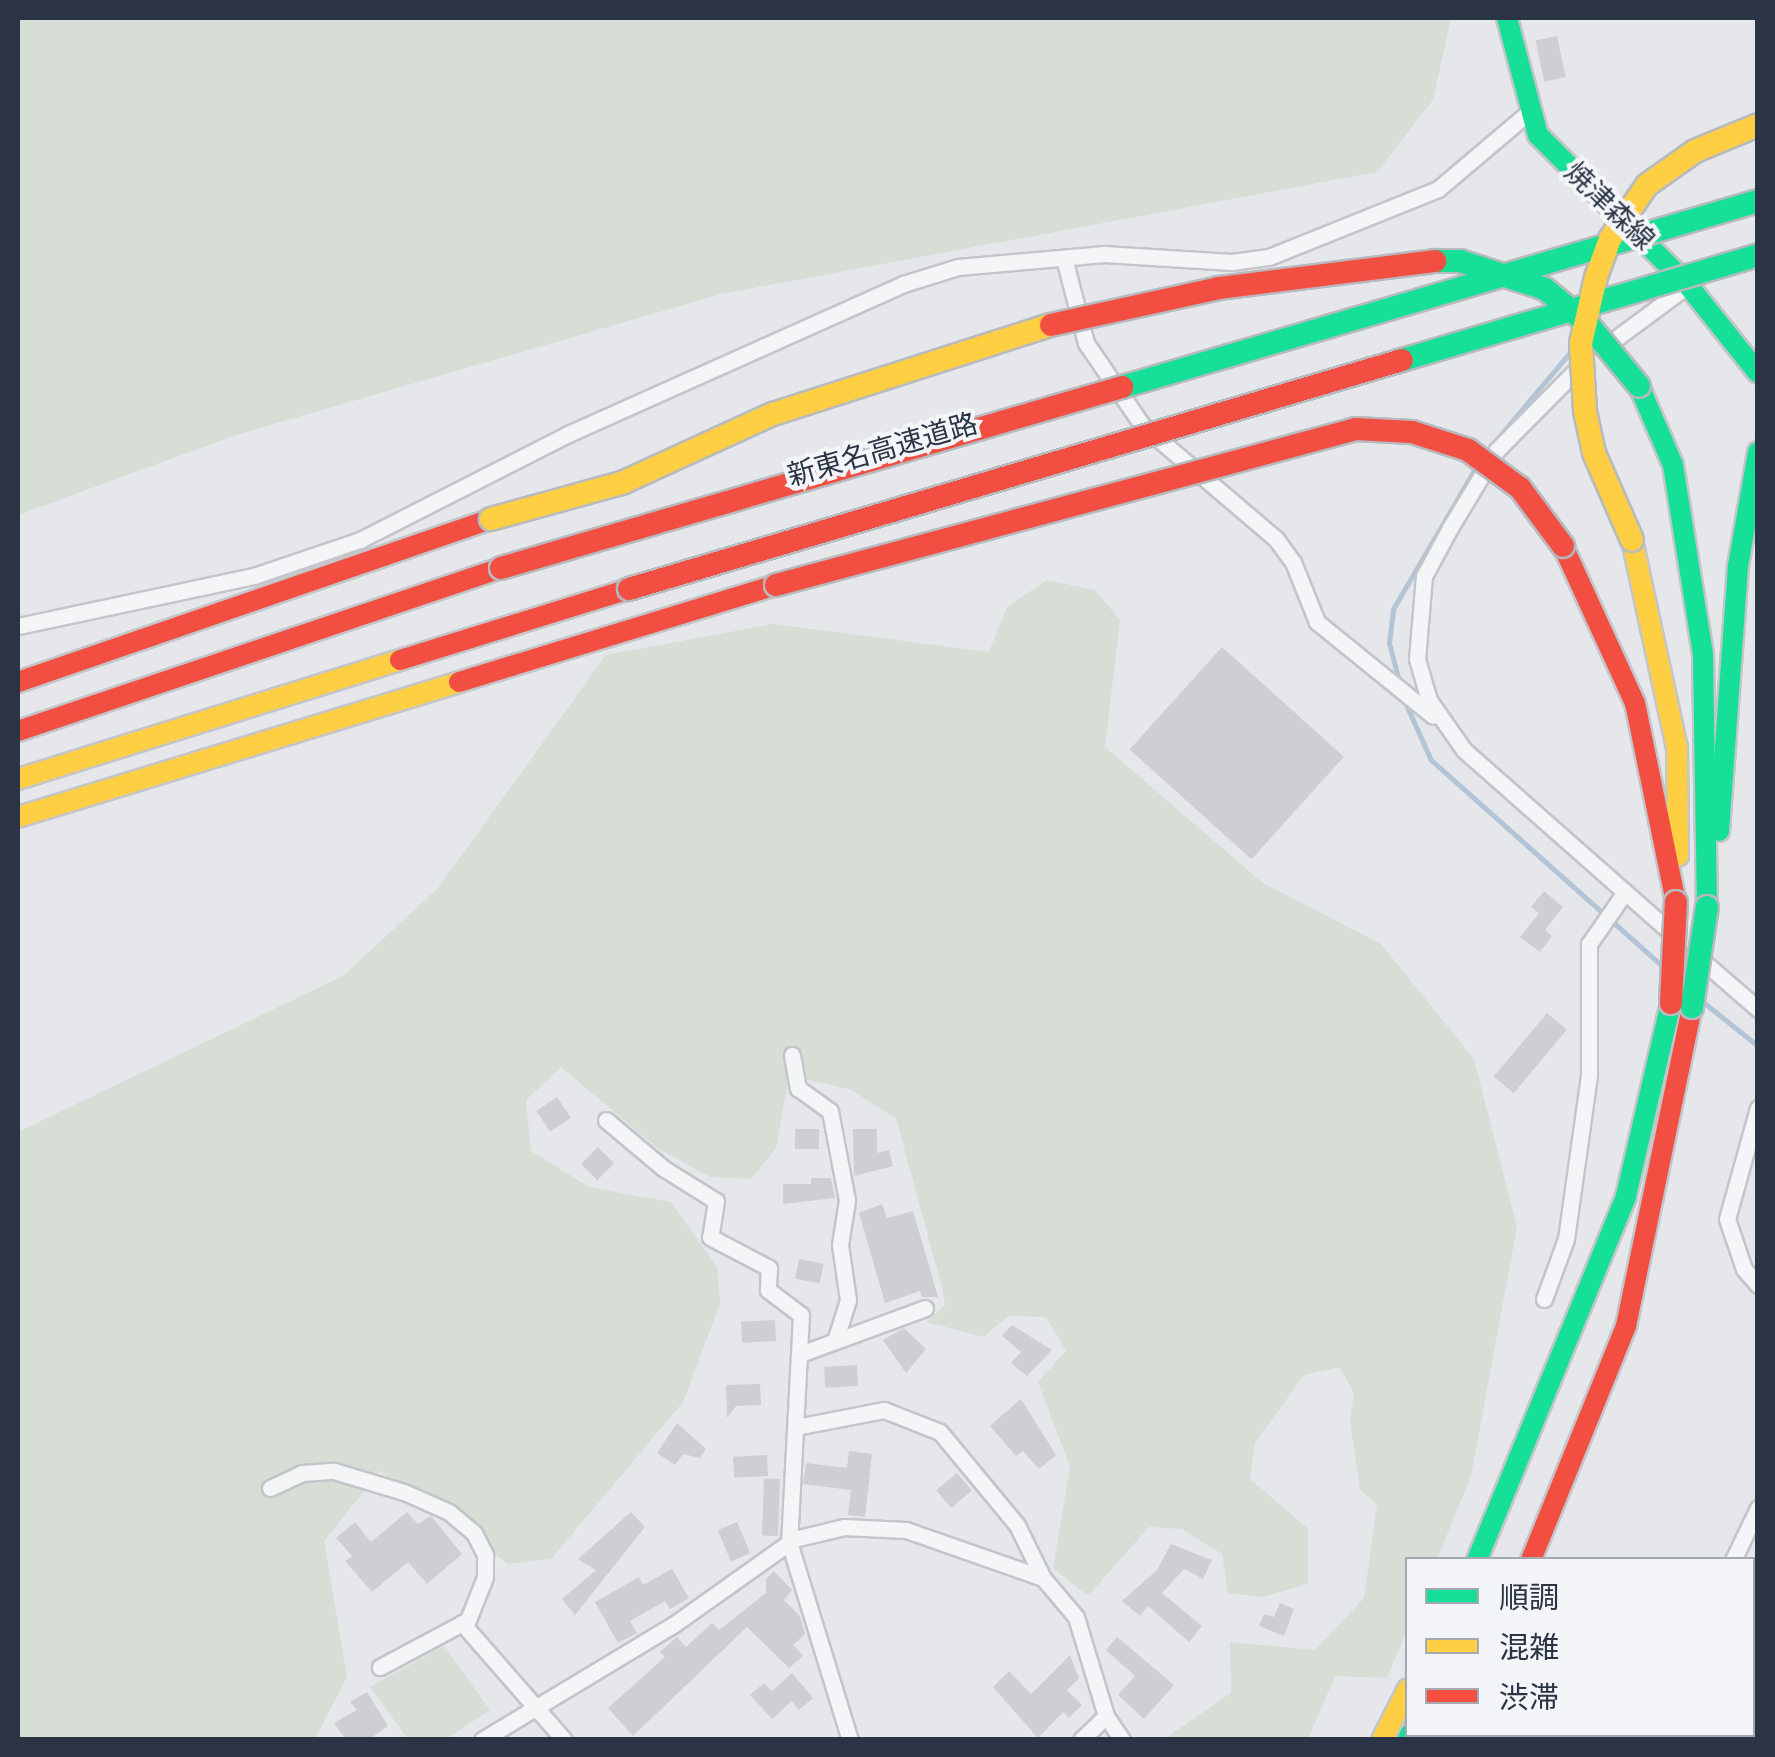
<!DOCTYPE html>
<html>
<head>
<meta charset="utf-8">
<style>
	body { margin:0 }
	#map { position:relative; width:1775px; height:1757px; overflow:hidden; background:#e5e7ea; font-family:Overpass,"Noto Sans JP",sans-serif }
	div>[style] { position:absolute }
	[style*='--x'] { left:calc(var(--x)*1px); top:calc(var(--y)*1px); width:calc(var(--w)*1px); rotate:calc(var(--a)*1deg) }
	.green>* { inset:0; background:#d6ded5 }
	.stream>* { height:5px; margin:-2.5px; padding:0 2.5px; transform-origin:2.5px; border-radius:2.5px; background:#b2c4d6 }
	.building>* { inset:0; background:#cdcfd3; transform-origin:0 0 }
	.roads { filter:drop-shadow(2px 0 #c3c5c8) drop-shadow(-2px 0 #c3c5c8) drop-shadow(0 2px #c3c5c8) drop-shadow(0 -2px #c3c5c8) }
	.street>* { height:15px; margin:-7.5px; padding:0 7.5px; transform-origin:7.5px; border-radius:7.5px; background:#f4f5f7 }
	.fast>* { height:20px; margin:-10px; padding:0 10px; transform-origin:10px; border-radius:10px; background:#16e098 }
	.slow>* { height:20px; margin:-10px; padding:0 10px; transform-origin:10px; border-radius:10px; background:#ffcf43 }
	.jam>* { height:20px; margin:-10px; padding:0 10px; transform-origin:10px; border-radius:10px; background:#f24e42 }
	.bridges { filter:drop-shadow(2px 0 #b7babf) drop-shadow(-2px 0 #b7babf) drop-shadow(0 2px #b7babf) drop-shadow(0 -2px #b7babf) }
	.fast-bridge>* { height:22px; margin:-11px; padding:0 11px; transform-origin:11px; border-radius:11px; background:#16e098 }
	.slow-bridge>* { height:22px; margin:-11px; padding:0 11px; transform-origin:11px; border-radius:11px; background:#ffcf43 }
	.jam-bridge>* { height:22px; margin:-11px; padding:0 11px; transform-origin:11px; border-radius:11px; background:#f24e42 }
	span { translate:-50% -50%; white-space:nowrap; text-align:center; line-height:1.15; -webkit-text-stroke:8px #f3f5f9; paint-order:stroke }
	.street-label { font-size:28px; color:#2a3445 }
	.frame { position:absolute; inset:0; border:20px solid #2a3445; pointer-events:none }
	.legend { position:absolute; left:1405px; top:1557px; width:350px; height:180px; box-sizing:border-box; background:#f3f5f9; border:2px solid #a3a8b1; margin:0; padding:12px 18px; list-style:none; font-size:30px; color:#2a3445 }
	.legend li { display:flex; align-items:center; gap:20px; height:50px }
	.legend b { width:50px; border:2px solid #a3a8b1 }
</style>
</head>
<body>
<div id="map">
	<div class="green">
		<div style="clip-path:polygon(18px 18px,1451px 18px,1433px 100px,1377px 172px,721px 294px,236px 435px,18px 515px)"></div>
		<div style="clip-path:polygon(1047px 580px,1095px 590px,1120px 620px,1105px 747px,1263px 883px,1381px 944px,1474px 1059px,1517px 1227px,1471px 1476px,1437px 1559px,1408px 1560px,1407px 1630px,1387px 1678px,1335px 1676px,1308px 1739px,1164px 1739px,1231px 1693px,1230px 1642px,1315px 1650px,1364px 1598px,1377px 1505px,1360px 1489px,1350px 1421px,1354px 1393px,1340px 1367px,1304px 1375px,1255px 1443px,1250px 1479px,1308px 1529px,1308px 1584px,1262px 1597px,1228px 1593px,1222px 1554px,1182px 1529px,1149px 1527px,1088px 1596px,1053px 1568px,1070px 1467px,1038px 1382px,1066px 1351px,1046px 1317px,1009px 1316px,983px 1337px,927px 1322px,945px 1305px,943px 1291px,896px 1118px,849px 1089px,789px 1076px,776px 1148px,751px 1179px,710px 1177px,656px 1147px,561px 1067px,526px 1100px,531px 1151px,589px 1187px,671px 1202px,717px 1267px,720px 1304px,683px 1402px,551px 1559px,508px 1564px,380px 1471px,324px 1541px,347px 1677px,315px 1739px,18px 1740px,18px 1132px,343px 976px,438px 888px,606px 655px,773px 624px,989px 652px,1007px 607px)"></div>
		<div style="clip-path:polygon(444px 1646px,490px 1710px,446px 1739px,408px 1739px,370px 1687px)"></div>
	</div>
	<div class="stream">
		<div style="--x:1486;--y:452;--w:133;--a:-49.9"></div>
		<div style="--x:1400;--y:685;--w:43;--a:-104.7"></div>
		<div style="--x:1389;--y:643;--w:34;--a:-83"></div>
		<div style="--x:1393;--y:609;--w:167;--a:-59.7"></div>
		<div style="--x:1404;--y:700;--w:66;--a:65.8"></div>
		<div style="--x:1431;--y:760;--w:308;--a:41.7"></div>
		<div style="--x:1703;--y:1002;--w:70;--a:38.7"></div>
	</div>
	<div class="building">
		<div style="left:1557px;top:36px;width:42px;height:22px;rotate:78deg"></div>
		<div style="left:1222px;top:647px;width:164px;height:138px;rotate:42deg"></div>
		<div style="clip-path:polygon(1544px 891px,1563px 907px,1545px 930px,1552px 936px,1540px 952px,1520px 937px,1539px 913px,1531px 907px)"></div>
		<div style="left:1547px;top:1013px;width:26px;height:83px;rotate:40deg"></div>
		<div style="left:557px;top:1097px;width:25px;height:25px;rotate:56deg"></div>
		<div style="left:795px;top:1129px;width:24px;height:20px"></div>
		<div style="clip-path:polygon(853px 1129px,877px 1129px,877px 1153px,889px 1150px,893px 1166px,854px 1176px)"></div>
		<div style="left:598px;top:1147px;width:23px;height:24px;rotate:45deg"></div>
		<div style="clip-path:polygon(811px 1178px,831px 1178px,835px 1198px,783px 1204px,783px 1184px,811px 1184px)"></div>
		<div style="clip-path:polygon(882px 1204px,887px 1218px,913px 1211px,938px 1297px,922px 1297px,920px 1291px,885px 1303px,859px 1213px)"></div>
		<div style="left:799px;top:1259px;width:25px;height:20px;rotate:11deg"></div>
		<div style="left:775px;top:1320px;width:21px;height:34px;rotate:87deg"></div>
		<div style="clip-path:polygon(1012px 1325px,1052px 1350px,1027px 1376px,1011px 1363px,1021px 1352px,1002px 1336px)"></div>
		<div style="clip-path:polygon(904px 1328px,926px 1349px,906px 1373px,883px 1340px)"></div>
		<div style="left:857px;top:1365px;width:21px;height:33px;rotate:87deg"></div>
		<div style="clip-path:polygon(760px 1384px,761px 1405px,736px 1406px,727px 1418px,726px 1385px)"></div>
		<div style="clip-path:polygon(1021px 1399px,1056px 1455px,1039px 1469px,1023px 1451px,1016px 1456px,990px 1426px)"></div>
		<div style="clip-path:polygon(677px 1423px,706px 1449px,700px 1458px,683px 1454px,675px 1465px,657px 1453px)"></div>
		<div style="clip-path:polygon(849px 1451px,872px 1454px,865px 1517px,848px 1515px,851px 1490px,803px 1484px,806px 1463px,847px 1468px)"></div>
		<div style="left:767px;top:1455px;width:21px;height:34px;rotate:87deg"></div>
		<div style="left:957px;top:1473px;width:23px;height:27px;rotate:50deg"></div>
		<div style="left:780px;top:1479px;width:57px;height:16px;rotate:92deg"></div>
		<div style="clip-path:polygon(407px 1512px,418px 1524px,431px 1516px,462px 1554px,427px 1584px,408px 1562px,372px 1592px,345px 1561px,352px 1556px,336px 1538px,355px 1522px,371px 1542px)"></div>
		<div style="clip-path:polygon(631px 1512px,645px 1527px,575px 1615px,562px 1599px,596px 1570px,578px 1559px)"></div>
		<div style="left:737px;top:1522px;width:34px;height:21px;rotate:67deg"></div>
		<div style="clip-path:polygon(1171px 1544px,1212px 1560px,1203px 1579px,1184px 1569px,1162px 1593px,1202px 1626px,1189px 1642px,1148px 1606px,1140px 1616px,1122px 1601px,1157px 1570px)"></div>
		<div style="clip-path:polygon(672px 1569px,689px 1598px,670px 1609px,665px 1601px,630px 1621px,637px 1633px,618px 1643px,595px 1602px,639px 1577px,643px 1585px)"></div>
		<div style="clip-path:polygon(774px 1571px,792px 1590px,784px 1600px,800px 1616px,805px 1634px,793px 1645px,803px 1656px,789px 1668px,747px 1627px,633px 1736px,608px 1708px,665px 1657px,660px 1652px,677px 1637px,686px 1647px,712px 1623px,719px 1630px,766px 1593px,766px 1579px)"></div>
		<div style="clip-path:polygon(1280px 1603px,1294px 1609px,1284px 1636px,1259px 1626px,1264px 1614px,1274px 1617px)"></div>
		<div style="clip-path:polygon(1117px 1637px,1174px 1685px,1144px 1719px,1118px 1695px,1135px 1676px,1106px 1650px)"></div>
		<div style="clip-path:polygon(1070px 1655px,1079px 1678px,1067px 1690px,1082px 1705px,1069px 1718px,1063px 1712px,1038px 1738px,993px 1687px,1009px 1671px,1031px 1694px)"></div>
		<div style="clip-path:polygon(792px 1673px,813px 1698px,799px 1710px,792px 1701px,772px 1719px,750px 1695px,764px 1683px,772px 1691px)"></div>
		<div style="clip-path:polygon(367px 1692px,388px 1726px,368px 1740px,346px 1740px,334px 1723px,357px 1710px,350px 1702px)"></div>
	</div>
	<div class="roads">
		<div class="street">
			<div style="--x:1064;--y:258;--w:88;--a:75.5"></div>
			<div style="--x:1086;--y:343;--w:99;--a:55.7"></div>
			<div style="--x:1142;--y:425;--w:176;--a:40.4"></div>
			<div style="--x:1276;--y:539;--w:29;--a:54"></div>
			<div style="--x:1293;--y:562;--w:65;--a:68.2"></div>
			<div style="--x:1317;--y:622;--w:149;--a:39"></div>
			<div style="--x:1603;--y:348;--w:106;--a:-36.5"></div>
			<div style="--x:1584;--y:362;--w:124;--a:134.7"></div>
			<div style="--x:1497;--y:450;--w:91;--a:121.1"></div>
			<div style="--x:1450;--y:528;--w:55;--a:118.4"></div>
			<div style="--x:1424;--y:576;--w:83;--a:94.8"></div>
			<div style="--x:1417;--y:659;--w:43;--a:73.7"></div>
			<div style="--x:1429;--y:700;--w:61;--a:55"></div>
			<div style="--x:1464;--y:750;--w:284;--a:41.4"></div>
			<div style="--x:18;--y:626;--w:241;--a:-12"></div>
			<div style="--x:254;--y:576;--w:112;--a:-18.8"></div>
			<div style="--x:360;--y:540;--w:233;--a:-27"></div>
			<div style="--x:568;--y:434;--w:367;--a:-24.1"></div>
			<div style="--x:903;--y:284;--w:58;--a:-17.2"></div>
			<div style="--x:958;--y:267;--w:147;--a:-5.1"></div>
			<div style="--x:1104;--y:254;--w:128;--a:3.6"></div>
			<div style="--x:1232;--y:262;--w:37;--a:-8"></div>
			<div style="--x:1269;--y:257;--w:182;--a:-21.9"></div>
			<div style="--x:1438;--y:189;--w:118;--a:-40.2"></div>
			<div style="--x:1698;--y:957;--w:79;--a:40.9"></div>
			<div style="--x:792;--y:1055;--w:34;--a:80"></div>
			<div style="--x:798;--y:1088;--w:39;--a:36"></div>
			<div style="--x:830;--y:1111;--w:91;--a:79.2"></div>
			<div style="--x:847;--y:1200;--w:46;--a:98.8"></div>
			<div style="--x:840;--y:1245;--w:56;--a:81.7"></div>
			<div style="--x:848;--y:1300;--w:43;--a:107.6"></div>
			<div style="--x:1758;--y:1108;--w:115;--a:105.6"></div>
			<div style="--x:1727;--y:1219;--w:53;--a:71.2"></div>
			<div style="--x:1744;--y:1269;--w:21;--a:49"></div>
			<div style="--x:606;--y:1120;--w:75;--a:40.1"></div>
			<div style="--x:663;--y:1168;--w:62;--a:31.9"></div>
			<div style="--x:716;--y:1201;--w:36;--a:99"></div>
			<div style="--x:710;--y:1237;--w:67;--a:27.7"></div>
			<div style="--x:769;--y:1268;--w:22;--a:93"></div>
			<div style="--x:768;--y:1290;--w:41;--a:37.1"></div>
			<div style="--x:801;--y:1315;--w:227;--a:93"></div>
			<div style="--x:789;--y:1542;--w:207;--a:72.9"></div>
			<div style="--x:1544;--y:1299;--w:64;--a:-69.9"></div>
			<div style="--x:1566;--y:1239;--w:166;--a:-82"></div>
			<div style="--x:1589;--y:1075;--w:131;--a:-90"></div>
			<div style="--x:1589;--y:944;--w:63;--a:-55.3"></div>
			<div style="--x:803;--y:1353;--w:130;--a:-20.2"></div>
			<div style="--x:796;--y:1427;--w:90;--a:-10.9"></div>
			<div style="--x:884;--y:1410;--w:60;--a:21.4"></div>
			<div style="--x:940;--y:1432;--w:121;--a:50.4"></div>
			<div style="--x:1017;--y:1525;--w:59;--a:63.9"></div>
			<div style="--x:270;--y:1488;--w:35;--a:-25"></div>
			<div style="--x:302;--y:1473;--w:32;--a:-4"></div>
			<div style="--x:334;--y:1471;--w:73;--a:16.7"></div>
			<div style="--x:404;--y:1492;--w:49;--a:24"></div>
			<div style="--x:449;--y:1512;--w:33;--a:40"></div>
			<div style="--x:474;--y:1533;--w:25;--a:63"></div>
			<div style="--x:485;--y:1555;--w:22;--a:90"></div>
			<div style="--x:485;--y:1577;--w:46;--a:111.6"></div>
			<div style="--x:468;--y:1620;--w:100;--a:151.9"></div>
			<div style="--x:1733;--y:1560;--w:58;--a:-64.3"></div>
			<div style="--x:462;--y:1623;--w:155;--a:48.9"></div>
			<div style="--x:1752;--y:1645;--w:14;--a:65"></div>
			<div style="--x:482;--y:1740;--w:223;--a:-31.1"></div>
			<div style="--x:673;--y:1625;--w:148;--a:-35.4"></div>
			<div style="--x:794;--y:1539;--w:51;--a:-13.5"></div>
			<div style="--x:844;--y:1527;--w:62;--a:2.8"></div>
			<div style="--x:906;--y:1530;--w:145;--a:19.3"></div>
			<div style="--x:1043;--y:1578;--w:51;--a:49.8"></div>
			<div style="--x:1076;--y:1617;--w:103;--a:73.1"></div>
			<div style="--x:1106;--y:1716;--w:29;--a:56"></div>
			<div style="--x:1081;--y:1740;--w:35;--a:-44"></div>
		</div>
		<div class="fast">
			<div style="--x:1507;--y:18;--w:121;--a:75.2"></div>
			<div style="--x:1538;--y:135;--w:212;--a:45"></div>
			<div style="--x:1688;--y:285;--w:112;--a:51.5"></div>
			<div style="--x:1639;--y:386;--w:86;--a:66.7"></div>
			<div style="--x:1673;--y:465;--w:192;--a:81"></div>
			<div style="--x:1703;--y:655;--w:252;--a:89.1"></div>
			<div style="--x:1719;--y:831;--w:266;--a:-85.9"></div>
			<div style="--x:1738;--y:566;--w:116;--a:-80"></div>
			<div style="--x:1477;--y:1560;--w:393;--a:-67.7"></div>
			<div style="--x:1626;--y:1196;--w:198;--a:-76.9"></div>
			<div style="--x:1408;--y:1740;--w:6;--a:-72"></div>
			<div style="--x:1432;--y:1740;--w:6;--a:-72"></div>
		</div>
		<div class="slow">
			<div style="--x:1632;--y:540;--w:213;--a:77.8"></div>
			<div style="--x:1677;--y:748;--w:108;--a:89.5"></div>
			<div style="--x:18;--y:779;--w:400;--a:-17.3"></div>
			<div style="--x:18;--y:817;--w:461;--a:-17"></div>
			<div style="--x:1752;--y:1635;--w:8;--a:-45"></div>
			<div style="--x:1382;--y:1740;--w:57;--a:-63"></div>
			<div style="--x:1468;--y:1740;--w:6;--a:-72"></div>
		</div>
		<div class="jam">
			<div style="--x:1563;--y:546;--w:173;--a:65.4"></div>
			<div style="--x:1635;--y:703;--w:203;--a:78.4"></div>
			<div style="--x:400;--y:660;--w:240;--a:-17.2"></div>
			<div style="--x:18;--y:682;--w:500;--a:-19.01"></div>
			<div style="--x:459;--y:682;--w:332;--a:-17"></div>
			<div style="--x:18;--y:731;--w:510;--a:-18.65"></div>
			<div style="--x:1531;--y:1560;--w:253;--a:-67.9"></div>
			<div style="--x:1626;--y:1326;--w:326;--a:-78.3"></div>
			<div style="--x:1654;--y:1740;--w:8;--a:-50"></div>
		</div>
	</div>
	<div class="bridges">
		<div class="fast-bridge">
			<div style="--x:1435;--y:261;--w:25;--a:0"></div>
			<div style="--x:1460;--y:261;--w:89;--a:18.2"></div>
			<div style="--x:1545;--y:289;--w:55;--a:39.1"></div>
			<div style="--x:1588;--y:324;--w:80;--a:50.6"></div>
			<div style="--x:1402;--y:360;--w:371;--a:-16.4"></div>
			<div style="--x:1122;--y:387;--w:663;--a:-16.3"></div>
			<div style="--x:1692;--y:1007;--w:101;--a:-81.5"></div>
		</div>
		<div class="slow-bridge">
			<div style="--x:491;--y:519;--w:136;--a:-15.4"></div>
			<div style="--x:622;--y:483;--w:166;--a:-24.6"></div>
			<div style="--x:773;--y:414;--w:292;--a:-17.8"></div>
			<div style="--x:1632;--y:540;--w:95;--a:-113.6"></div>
			<div style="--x:1594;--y:453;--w:43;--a:-102.1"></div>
			<div style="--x:1585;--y:411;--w:68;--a:-93.4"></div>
			<div style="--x:1581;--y:343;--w:68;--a:-77.2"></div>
			<div style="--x:1596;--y:277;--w:40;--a:-69.8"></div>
			<div style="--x:1610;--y:239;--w:65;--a:-55.6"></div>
			<div style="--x:1647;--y:185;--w:59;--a:-35.3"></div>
			<div style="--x:1695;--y:151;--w:68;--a:-22.4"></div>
		</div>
		<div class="jam-bridge">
			<div style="--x:1051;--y:325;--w:172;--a:-12.4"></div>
			<div style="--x:1219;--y:288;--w:218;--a:-7.1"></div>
			<div style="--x:501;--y:568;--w:647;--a:-16.25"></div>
			<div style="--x:776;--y:585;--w:601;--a:-15.05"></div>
			<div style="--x:1356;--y:429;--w:56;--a:3.1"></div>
			<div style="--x:1412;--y:432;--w:59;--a:17.8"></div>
			<div style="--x:1468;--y:450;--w:64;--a:36.2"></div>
			<div style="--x:1520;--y:488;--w:72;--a:53.4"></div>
			<div style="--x:629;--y:589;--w:806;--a:-16.5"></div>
			<div style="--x:1671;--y:1003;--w:101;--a:-87.2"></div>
		</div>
	</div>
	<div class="street-label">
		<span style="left:1608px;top:208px;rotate:44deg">焼津森線</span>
		<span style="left:883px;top:452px;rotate:-16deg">新東名高速道路</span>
	</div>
	<div class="frame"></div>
	<ul class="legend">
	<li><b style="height:12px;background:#16e098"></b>順調</li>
	<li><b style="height:12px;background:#ffcf43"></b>混雑</li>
	<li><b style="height:12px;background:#f24e42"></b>渋滞</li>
	</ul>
</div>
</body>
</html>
